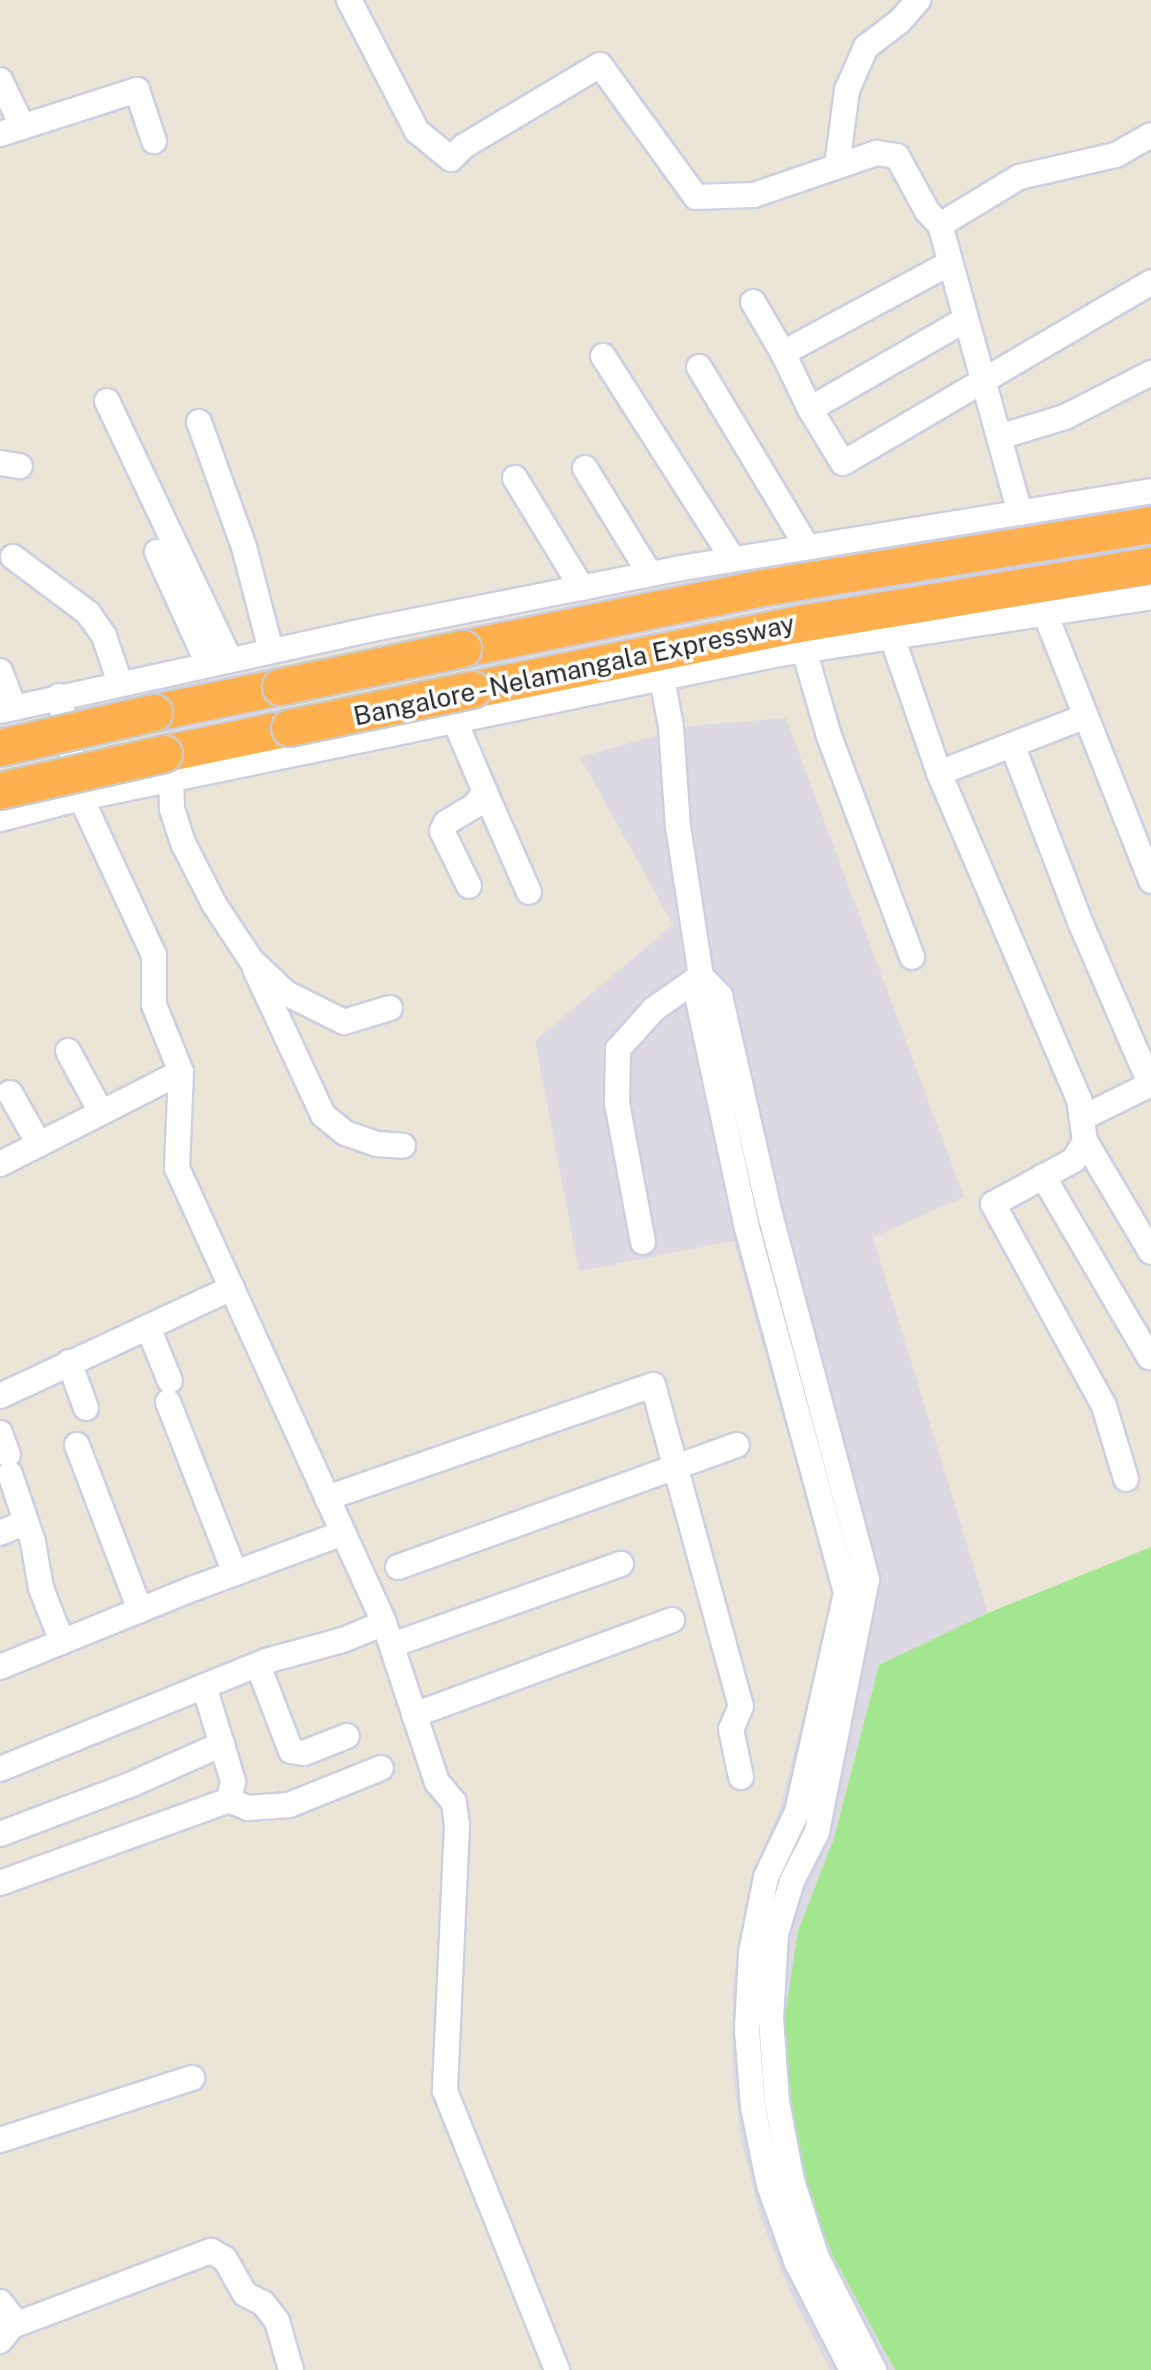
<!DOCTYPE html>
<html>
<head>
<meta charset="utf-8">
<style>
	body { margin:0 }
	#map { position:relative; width:1151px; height:2370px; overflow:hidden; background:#ebe5d7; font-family:"Public Sans",sans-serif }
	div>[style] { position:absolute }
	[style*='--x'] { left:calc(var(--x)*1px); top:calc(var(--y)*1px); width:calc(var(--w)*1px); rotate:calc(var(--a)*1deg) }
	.industrial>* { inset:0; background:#dcd9e2 }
	.green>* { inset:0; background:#a2e68f }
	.roads { filter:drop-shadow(2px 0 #cccee2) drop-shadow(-2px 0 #cccee2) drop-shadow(0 2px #cccee2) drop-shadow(0 -2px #cccee2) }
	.minor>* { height:24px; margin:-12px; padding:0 12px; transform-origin:12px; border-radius:12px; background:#fff }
	.highway>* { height:36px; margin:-18px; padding:0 18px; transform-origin:18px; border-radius:18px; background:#ffb04e }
	.bridges { filter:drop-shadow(2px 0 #cbcbcb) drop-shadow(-2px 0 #cbcbcb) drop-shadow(0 2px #cbcbcb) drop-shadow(0 -2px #cbcbcb) }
	.highway-bridge>* { height:36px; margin:-18px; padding:0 18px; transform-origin:18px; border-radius:18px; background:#ffb04e }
	span { translate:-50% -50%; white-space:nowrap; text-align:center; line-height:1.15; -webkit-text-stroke:7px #fff; paint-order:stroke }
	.street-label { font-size:26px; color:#272727 }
</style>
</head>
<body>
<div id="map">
	<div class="industrial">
		<div style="clip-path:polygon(786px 718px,964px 1197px,873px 1237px,988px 1613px,879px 1665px,834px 1838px,798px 1931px,808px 2196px,834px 2258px,895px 2370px,830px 2370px,791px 2294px,761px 2219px,741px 2140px,732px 2062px,733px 1984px,745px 1907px,755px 1869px,780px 1809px,833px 1598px,734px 1241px,579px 1271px,535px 1041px,673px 925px,580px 757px,691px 726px)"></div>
	</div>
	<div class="green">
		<div style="clip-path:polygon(1151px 1547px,1151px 2370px,895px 2370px,834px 2258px,808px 2196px,790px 2131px,783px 2029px,798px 1931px,834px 1838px,879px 1665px,988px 1613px)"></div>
	</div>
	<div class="roads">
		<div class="minor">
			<div style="--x:349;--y:0;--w:148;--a:62.6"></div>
			<div style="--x:417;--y:131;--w:44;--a:39.5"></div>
			<div style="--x:451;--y:159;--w:18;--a:-45"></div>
			<div style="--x:464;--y:146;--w:158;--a:-30.8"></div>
			<div style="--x:600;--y:65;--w:163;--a:54"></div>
			<div style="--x:696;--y:197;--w:58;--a:-2"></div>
			<div style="--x:754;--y:195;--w:130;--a:-18.9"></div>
			<div style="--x:877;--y:153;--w:20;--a:9"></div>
			<div style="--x:897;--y:156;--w:63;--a:61.4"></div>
			<div style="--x:927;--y:211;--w:19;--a:47"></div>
			<div style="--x:0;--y:80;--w:52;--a:63.9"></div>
			<div style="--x:0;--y:134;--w:144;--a:-17.8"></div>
			<div style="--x:137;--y:90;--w:54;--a:71.6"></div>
			<div style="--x:837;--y:166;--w:77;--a:-82.5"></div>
			<div style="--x:847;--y:90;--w:47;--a:-66.2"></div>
			<div style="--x:866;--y:47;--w:43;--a:-37.4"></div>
			<div style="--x:900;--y:21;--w:28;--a:-49"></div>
			<div style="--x:950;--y:263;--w:190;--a:151.7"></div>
			<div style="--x:783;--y:353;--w:62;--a:64.3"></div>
			<div style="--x:810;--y:409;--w:179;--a:-29.9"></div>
			<div style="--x:753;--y:302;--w:59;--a:59.5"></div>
			<div style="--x:603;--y:356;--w:241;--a:57.4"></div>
			<div style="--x:699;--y:367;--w:210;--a:59"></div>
			<div style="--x:107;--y:401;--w:287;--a:64.6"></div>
			<div style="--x:810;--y:409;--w:63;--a:58.6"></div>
			<div style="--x:843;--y:463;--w:357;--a:-30.4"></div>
			<div style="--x:199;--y:422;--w:133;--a:70.2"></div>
			<div style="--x:244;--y:547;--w:107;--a:75.4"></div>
			<div style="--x:999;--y:437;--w:69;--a:-16.9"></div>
			<div style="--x:1065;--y:417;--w:97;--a:-27.1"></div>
			<div style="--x:0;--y:463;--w:20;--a:9"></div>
			<div style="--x:585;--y:468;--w:124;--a:58.5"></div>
			<div style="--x:515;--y:478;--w:129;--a:58.7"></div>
			<div style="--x:1020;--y:513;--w:299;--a:-105.5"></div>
			<div style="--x:940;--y:225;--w:92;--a:-31.3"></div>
			<div style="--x:1019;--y:177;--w:99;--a:-12.8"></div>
			<div style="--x:1116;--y:155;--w:40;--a:-29.7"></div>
			<div style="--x:157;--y:552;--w:123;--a:65.5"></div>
			<div style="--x:13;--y:557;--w:94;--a:36.7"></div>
			<div style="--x:88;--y:613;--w:28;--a:55"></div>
			<div style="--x:104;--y:636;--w:50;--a:71.2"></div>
			<div style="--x:1045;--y:613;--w:288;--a:68.4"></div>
			<div style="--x:892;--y:637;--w:144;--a:70.9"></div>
			<div style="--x:939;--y:773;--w:355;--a:66.8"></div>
			<div style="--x:1079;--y:1099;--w:42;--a:81.9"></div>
			<div style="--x:1085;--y:1141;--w:22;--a:120"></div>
			<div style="--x:1074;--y:1160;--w:92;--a:151.5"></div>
			<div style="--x:993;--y:1204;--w:230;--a:61.2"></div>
			<div style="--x:1104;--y:1406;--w:76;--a:73.2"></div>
			<div style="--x:804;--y:650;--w:90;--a:73.8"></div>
			<div style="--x:829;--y:736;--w:236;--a:69.4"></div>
			<div style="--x:0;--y:671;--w:39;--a:69"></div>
			<div style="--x:662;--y:678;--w:50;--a:79.6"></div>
			<div style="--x:671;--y:727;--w:99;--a:86"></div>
			<div style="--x:678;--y:826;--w:152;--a:81.3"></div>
			<div style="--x:701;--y:976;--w:28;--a:46"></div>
			<div style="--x:720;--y:996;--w:228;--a:77.1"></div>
			<div style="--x:771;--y:1218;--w:374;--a:75.1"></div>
			<div style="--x:867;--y:1579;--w:258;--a:101.2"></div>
			<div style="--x:817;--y:1832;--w:55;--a:117"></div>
			<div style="--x:792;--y:1881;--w:55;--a:106.8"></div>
			<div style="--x:776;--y:1934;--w:84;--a:93.4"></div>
			<div style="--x:771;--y:2018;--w:84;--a:85.9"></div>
			<div style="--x:777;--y:2102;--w:80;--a:79.2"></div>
			<div style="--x:792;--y:2181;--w:81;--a:72"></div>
			<div style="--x:817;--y:2258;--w:126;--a:63"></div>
			<div style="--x:59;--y:696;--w:104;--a:77.8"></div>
			<div style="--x:81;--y:798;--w:173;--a:65.1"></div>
			<div style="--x:154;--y:955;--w:50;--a:90"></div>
			<div style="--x:154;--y:1005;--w:72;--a:68.1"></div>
			<div style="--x:181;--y:1072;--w:96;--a:92.4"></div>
			<div style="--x:177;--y:1168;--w:500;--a:65.5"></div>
			<div style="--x:384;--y:1623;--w:168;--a:71.6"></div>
			<div style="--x:437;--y:1782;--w:26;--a:50"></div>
			<div style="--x:454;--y:1802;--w:23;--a:83"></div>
			<div style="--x:457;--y:1825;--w:266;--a:92.6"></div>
			<div style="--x:445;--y:2091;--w:301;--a:68.1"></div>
			<div style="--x:0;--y:711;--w:382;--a:-12.4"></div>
			<div style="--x:373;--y:629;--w:309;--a:-11.2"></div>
			<div style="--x:676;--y:569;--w:481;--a:-9.3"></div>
			<div style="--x:455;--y:721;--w:77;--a:67.1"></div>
			<div style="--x:485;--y:792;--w:18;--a:128"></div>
			<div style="--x:474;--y:806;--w:33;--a:149"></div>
			<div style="--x:446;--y:823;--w:9;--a:117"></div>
			<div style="--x:442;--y:831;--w:61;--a:63.9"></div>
			<div style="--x:1013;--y:747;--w:190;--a:69"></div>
			<div style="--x:1081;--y:924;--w:176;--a:66.6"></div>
			<div style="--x:939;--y:773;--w:155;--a:-21.1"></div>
			<div style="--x:171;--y:780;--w:29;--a:88"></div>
			<div style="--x:172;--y:809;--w:38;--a:72"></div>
			<div style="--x:184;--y:845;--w:66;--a:63"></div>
			<div style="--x:214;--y:904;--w:67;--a:56.5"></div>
			<div style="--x:251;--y:960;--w:48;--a:43.3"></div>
			<div style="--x:286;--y:993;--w:65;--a:26.6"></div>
			<div style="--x:344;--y:1022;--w:48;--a:-16.9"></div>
			<div style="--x:485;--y:792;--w:109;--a:66.3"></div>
			<div style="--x:0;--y:819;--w:84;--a:-14.5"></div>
			<div style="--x:81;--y:798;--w:708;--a:-11.66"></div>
			<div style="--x:774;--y:655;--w:381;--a:-8.7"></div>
			<div style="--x:255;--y:969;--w:161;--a:65"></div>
			<div style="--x:323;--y:1115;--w:28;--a:39"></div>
			<div style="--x:345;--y:1133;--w:34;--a:19"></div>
			<div style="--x:377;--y:1144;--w:26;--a:4"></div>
			<div style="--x:694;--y:981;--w:253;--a:77.9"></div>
			<div style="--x:747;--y:1228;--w:378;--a:74.8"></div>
			<div style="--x:846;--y:1593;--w:224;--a:102.6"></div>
			<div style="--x:797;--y:1812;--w:72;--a:115.5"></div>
			<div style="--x:766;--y:1877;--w:77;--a:101.2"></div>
			<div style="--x:751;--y:1953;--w:77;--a:93"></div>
			<div style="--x:747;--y:2030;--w:77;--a:85.5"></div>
			<div style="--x:753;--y:2107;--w:80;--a:78.4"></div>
			<div style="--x:769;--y:2185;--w:83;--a:70.3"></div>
			<div style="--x:797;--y:2263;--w:120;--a:62.8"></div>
			<div style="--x:68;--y:1051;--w:69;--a:61.6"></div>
			<div style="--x:10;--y:1093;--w:59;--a:60.4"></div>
			<div style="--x:1082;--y:1118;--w:77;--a:-26.2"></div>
			<div style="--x:1085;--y:1141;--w:129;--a:59.3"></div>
			<div style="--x:0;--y:1164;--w:203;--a:-26.9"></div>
			<div style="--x:1043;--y:1176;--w:210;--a:59.6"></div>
			<div style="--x:643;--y:1242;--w:141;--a:-100.6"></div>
			<div style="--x:617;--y:1103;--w:54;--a:-88.9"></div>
			<div style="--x:618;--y:1049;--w:54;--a:-48"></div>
			<div style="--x:654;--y:1009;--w:57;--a:-35.1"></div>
			<div style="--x:148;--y:1327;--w:58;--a:67.8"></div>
			<div style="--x:69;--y:1362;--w:49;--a:69.7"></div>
			<div style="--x:0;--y:1396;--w:256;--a:-25"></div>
			<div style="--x:168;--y:1402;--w:184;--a:68.6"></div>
			<div style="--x:0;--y:1433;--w:23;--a:70"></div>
			<div style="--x:77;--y:1445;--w:177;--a:69.1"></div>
			<div style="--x:10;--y:1474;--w:72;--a:71.3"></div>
			<div style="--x:33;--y:1542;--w:47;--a:80.1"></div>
			<div style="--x:41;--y:1588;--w:58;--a:68.7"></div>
			<div style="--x:327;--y:1498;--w:345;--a:-19.1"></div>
			<div style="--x:653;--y:1385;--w:333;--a:74.7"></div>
			<div style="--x:741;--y:1706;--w:25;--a:113"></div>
			<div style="--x:731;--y:1729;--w:49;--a:78.2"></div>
			<div style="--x:0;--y:1533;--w:28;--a:-23"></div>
			<div style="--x:398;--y:1567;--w:360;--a:-19.8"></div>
			<div style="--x:392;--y:1645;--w:243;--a:-19.5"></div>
			<div style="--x:258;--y:1665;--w:92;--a:69"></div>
			<div style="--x:291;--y:1751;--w:13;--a:9"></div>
			<div style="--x:304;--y:1753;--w:46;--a:-21.6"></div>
			<div style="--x:0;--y:1667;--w:210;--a:-22.1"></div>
			<div style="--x:195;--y:1588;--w:158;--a:-20.4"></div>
			<div style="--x:414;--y:1715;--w:275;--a:-20.2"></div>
			<div style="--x:0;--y:1769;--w:287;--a:-22.1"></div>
			<div style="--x:266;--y:1661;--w:80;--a:-15.3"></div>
			<div style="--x:343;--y:1640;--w:44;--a:-22.5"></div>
			<div style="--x:229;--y:1800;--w:21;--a:23"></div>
			<div style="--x:248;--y:1808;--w:41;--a:-4.2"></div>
			<div style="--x:289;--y:1805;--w:99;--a:-21.9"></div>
			<div style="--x:0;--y:1834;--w:139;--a:-20.7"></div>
			<div style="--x:130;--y:1785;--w:101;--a:-24"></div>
			<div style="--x:0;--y:1883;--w:244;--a:-19.9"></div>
			<div style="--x:229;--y:1800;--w:19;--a:-78"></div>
			<div style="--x:233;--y:1781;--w:99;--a:-107"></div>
			<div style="--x:0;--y:2140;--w:202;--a:-17.9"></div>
			<div style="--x:0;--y:2302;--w:18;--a:52"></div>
			<div style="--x:11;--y:2316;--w:10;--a:84"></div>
			<div style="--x:0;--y:2341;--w:19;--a:-51"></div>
			<div style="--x:12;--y:2326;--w:213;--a:-20.7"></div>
			<div style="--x:211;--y:2251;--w:16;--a:30"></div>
			<div style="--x:225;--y:2259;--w:40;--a:60.3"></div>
			<div style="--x:245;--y:2294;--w:20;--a:27"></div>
			<div style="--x:263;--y:2303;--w:23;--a:52"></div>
			<div style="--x:277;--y:2321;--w:51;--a:74.1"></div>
		</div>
		<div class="highway">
			<div style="--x:463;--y:649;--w:312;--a:-11.5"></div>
			<div style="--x:769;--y:587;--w:387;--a:-9.2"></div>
			<div style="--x:472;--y:690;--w:335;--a:-11.4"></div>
			<div style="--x:800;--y:624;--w:356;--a:-9.4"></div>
			<div style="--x:154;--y:713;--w:130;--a:-11.6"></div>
			<div style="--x:164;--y:754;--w:129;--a:-11.7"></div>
		</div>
	</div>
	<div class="bridges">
		<div class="highway-bridge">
			<div style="--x:281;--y:687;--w:186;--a:-11.8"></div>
			<div style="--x:290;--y:728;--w:186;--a:-11.8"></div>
			<div style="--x:0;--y:748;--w:158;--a:-12.8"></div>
			<div style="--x:0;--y:791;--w:168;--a:-12.7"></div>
		</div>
	</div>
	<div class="street-label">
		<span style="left:574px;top:670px;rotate:-12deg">Bangalore - Nelamangala Expressway</span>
	</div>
</div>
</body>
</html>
